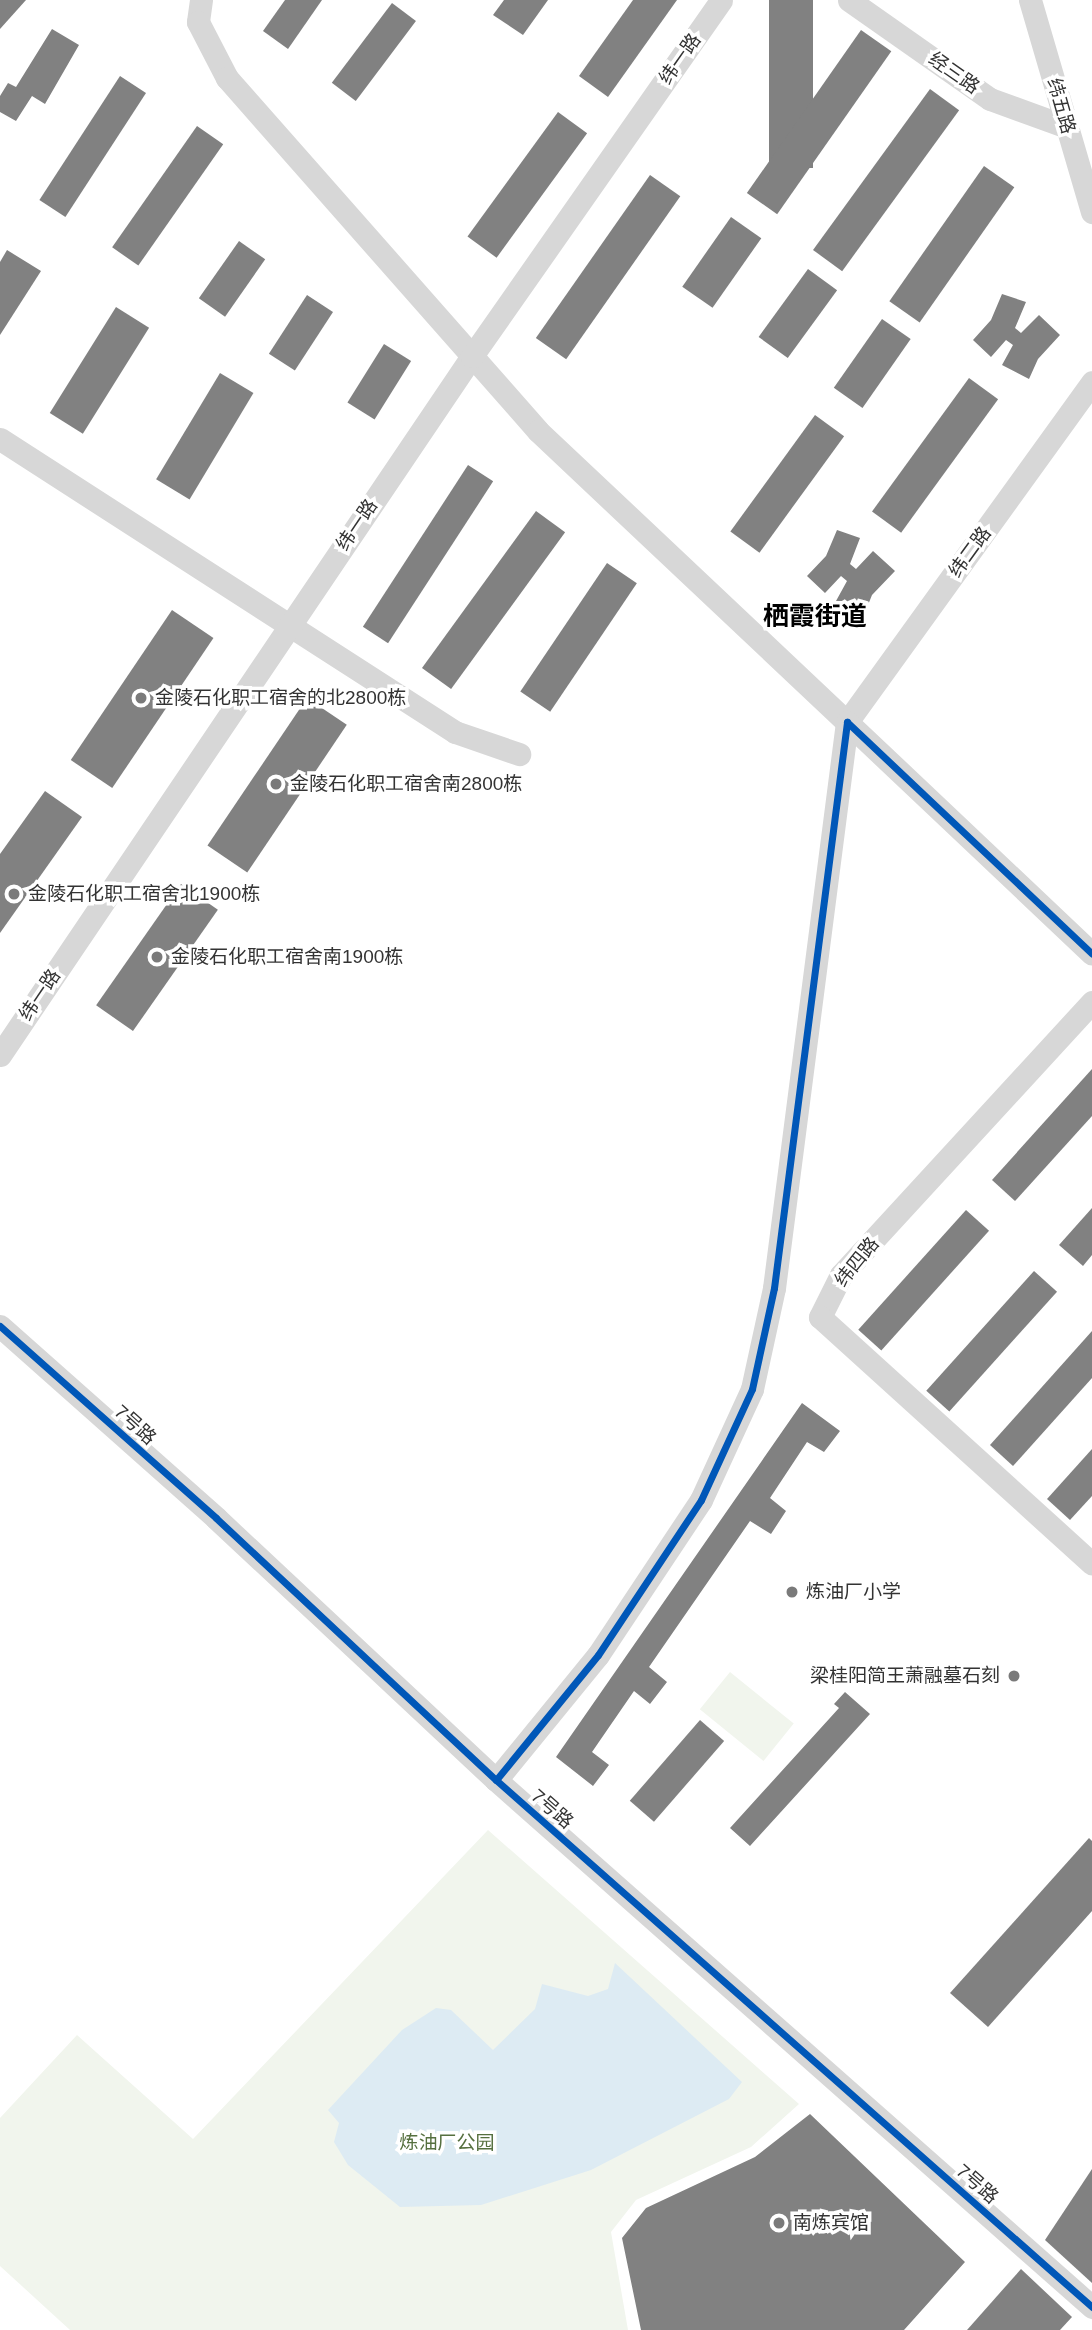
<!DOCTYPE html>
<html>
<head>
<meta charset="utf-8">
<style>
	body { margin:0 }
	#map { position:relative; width:1092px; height:2330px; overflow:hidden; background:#fff; font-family:Helvetica,"Noto Sans SC",sans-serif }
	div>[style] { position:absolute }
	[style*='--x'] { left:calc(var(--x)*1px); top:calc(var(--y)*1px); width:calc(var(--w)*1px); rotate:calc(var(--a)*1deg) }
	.green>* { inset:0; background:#f1f5ed; transform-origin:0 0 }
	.water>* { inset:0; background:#ddebf3 }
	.building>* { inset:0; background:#818181; transform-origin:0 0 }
	.street>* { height:23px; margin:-11.5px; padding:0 11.5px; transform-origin:11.5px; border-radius:11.5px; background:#d7d7d7 }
	.cycleway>* { height:7px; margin:-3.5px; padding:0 3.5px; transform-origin:3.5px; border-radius:3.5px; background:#0057b8 }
	.dots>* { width:19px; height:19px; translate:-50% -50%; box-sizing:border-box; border:4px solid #fff; border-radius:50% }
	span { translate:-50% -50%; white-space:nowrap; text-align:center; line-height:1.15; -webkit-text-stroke:7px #fff; paint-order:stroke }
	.street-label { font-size:19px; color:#333 }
	.poi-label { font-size:19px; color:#333 }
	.left { translate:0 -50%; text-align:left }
	.right { translate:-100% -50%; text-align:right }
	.park-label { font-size:19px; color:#56703f }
	.district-label { font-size:26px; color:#000; font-weight:700 }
</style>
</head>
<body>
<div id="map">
	<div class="green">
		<div style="left:730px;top:1672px;width:82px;height:48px;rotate:39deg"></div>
		<div style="clip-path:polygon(488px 1830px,799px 2104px,751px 2147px,636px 2200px,611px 2232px,628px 2330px,70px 2330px,0 2266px,0 2118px,77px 2035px,193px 2139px)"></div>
	</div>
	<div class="water">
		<div style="clip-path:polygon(615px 1963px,742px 2082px,729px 2099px,591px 2170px,481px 2205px,400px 2207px,348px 2165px,334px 2142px,339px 2123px,328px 2110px,402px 2030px,436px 2008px,451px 2010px,493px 2050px,535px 2009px,542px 1984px,588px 1996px,608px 1989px)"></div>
	</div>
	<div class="building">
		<div style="clip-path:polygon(0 0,26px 0,0 29px)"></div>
		<div style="clip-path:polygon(285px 0,322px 0,288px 49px,263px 31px)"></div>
		<div style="clip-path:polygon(504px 0,548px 0,523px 35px,493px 15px)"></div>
		<div style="clip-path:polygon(633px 0,677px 0,608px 97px,579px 76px)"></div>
		<div style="left:769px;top:0;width:44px;height:168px"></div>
		<div style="left:392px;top:3px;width:30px;height:100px;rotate:37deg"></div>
		<div style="clip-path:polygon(52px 29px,79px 45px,45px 104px,32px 96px,16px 121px,0 112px,0 96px,8px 83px,16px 87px)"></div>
		<div style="left:861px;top:30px;width:37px;height:199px;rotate:35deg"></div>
		<div style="left:120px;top:76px;width:31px;height:148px;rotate:33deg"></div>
		<div style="left:930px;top:89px;width:36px;height:199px;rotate:36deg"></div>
		<div style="left:558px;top:112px;width:36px;height:154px;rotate:36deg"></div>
		<div style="left:197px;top:126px;width:32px;height:148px;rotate:35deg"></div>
		<div style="left:984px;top:166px;width:37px;height:165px;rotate:35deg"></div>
		<div style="left:650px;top:175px;width:37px;height:199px;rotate:35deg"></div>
		<div style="left:731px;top:217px;width:37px;height:85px;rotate:35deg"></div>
		<div style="left:239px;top:241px;width:32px;height:70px;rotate:35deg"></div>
		<div style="clip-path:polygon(7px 250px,41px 271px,0 335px,0 262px)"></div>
		<div style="left:808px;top:269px;width:36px;height:84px;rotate:36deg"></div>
		<div style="clip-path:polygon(1002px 294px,1026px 302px,1015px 328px,1021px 333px,1039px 315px,1060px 335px,1038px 359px,1029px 379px,1002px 365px,1013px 345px,1006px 340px,991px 357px,973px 340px,991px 320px)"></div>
		<div style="left:307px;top:295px;width:31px;height:70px;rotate:33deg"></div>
		<div style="left:116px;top:307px;width:39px;height:125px;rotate:32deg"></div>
		<div style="left:882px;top:319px;width:35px;height:84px;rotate:35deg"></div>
		<div style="left:384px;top:344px;width:32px;height:69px;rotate:32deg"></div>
		<div style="left:220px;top:373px;width:39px;height:124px;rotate:31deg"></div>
		<div style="left:969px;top:378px;width:36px;height:165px;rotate:36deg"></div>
		<div style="left:815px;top:415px;width:36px;height:144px;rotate:36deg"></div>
		<div style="left:468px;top:465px;width:30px;height:193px;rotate:33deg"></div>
		<div style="left:536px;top:511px;width:36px;height:194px;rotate:36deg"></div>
		<div style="clip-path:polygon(837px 530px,860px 538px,850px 564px,856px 569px,873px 551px,895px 571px,872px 595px,864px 615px,836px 601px,847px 581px,841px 576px,825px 593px,807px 576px,826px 556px)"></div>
		<div style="left:607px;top:563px;width:36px;height:155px;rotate:34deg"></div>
		<div style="left:172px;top:610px;width:50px;height:181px;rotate:34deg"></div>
		<div style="left:307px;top:698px;width:48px;height:178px;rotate:34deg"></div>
		<div style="clip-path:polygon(45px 791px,82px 817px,0 933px,0 854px)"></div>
		<div style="left:181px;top:884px;width:45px;height:148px;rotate:35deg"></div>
		<div style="clip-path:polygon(1092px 1069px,1092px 1116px,1015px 1201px,992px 1180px)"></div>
		<div style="clip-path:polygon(1092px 1208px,1092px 1255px,1083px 1266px,1059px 1245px)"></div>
		<div style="left:966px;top:1210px;width:31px;height:161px;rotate:42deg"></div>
		<div style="left:1034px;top:1271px;width:31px;height:161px;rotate:42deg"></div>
		<div style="clip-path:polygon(1092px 1331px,1092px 1378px,1013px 1466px,990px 1445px)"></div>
		<div style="clip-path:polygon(802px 1403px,840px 1431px,824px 1452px,807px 1442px,770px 1498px,786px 1511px,771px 1534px,750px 1521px,649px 1667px,667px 1682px,650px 1704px,634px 1691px,592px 1752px,609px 1765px,593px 1786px,556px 1757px)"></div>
		<div style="clip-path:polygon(1092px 1449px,1092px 1496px,1070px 1520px,1047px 1499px)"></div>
		<div style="clip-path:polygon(845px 1692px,870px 1714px,750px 1846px,730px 1828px,839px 1708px,834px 1704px)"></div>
		<div style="left:700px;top:1720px;width:32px;height:107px;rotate:41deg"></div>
		<div style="clip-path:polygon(1089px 1838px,1092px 1841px,1092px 1911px,988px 2027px,950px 1993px)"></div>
		<div style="clip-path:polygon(810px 2114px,965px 2262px,904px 2330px,641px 2330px,622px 2238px,646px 2208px,755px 2157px)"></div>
		<div style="clip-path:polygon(1092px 2169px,1092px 2283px,1045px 2240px)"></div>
		<div style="clip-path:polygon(1021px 2269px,1072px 2317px,1060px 2330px,967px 2330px)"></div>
	</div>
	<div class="street">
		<div style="--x:201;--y:0;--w:22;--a:98"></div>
		<div style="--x:198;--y:22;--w:63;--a:62.6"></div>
		<div style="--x:227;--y:78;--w:470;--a:48.6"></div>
		<div style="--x:538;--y:431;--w:424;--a:43.3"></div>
		<div style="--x:847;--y:722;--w:419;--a:-54.2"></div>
		<div style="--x:849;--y:0;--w:172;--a:35.1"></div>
		<div style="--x:990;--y:99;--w:82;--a:20"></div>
		<div style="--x:1030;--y:0;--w:221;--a:73.7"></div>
		<div style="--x:0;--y:439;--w:541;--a:32.78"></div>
		<div style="--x:455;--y:732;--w:68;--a:19"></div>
		<div style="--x:1092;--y:1002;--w:371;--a:132.6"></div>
		<div style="--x:841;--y:1275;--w:47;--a:116.6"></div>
		<div style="--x:820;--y:1317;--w:367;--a:42.2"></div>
		<div style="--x:0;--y:1055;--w:843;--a:-55.97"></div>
		<div style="--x:472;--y:356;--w:434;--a:-55"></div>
		<div style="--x:0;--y:1326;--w:289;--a:41.6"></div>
		<div style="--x:216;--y:1518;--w:383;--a:43.1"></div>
		<div style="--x:496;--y:1780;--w:796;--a:41.48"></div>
		<div style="--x:496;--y:1780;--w:161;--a:-50.8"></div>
		<div style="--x:598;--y:1655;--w:186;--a:-56.4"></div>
		<div style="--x:701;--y:1500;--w:122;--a:-65.3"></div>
		<div style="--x:752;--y:1389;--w:103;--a:-77.7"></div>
		<div style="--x:774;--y:1288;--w:571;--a:-82.65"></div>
		<div style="--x:847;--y:722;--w:337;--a:43.4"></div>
	</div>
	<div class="cycleway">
		<div style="--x:0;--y:1326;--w:289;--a:41.6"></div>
		<div style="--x:216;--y:1518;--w:383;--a:43.1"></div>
		<div style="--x:496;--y:1780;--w:796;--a:41.48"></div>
		<div style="--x:496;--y:1780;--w:161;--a:-50.8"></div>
		<div style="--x:598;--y:1655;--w:186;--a:-56.4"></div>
		<div style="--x:701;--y:1500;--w:122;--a:-65.3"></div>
		<div style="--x:752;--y:1389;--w:103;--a:-77.7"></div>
		<div style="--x:774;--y:1288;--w:571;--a:-82.65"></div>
		<div style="--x:847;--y:722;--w:337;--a:43.4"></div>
	</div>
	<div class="dots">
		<div style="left:141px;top:698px;background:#7a7a7a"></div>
		<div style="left:276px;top:784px;background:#7a7a7a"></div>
		<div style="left:14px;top:894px;background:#7a7a7a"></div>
		<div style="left:157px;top:957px;background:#7a7a7a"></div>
		<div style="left:792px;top:1592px;background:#7a7a7a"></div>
		<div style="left:1014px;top:1676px;background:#7a7a7a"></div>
		<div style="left:779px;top:2223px;background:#7a7a7a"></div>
	</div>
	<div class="street-label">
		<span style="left:680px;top:59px;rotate:-55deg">纬一路</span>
		<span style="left:954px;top:73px;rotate:35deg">经三路</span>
		<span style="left:1061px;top:106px;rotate:74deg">纬五路</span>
		<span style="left:357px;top:525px;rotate:-56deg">纬一路</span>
		<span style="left:970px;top:552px;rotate:-54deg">纬二路</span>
		<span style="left:40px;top:995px;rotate:-56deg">纬一路</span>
		<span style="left:857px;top:1262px;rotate:-51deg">纬四路</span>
		<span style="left:135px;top:1425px;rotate:42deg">7号路</span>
		<span style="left:552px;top:1809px;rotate:41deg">7号路</span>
		<span style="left:977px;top:2184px;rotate:41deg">7号路</span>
	</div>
	<div class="poi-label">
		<span class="left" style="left:155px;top:698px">金陵石化职工宿舍的北2800栋</span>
		<span class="left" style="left:290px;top:784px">金陵石化职工宿舍南2800栋</span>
		<span class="left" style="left:28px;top:894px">金陵石化职工宿舍北1900栋</span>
		<span class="left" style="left:171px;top:957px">金陵石化职工宿舍南1900栋</span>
		<span class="left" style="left:806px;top:1592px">炼油厂小学</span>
		<span class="right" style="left:1000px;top:1676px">梁桂阳简王萧融墓石刻</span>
		<span class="left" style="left:793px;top:2223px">南炼宾馆</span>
	</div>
	<div class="park-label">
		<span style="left:447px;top:2143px">炼油厂公园</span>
	</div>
	<div class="district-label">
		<span style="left:815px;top:617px">栖霞街道</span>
	</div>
</div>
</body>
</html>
